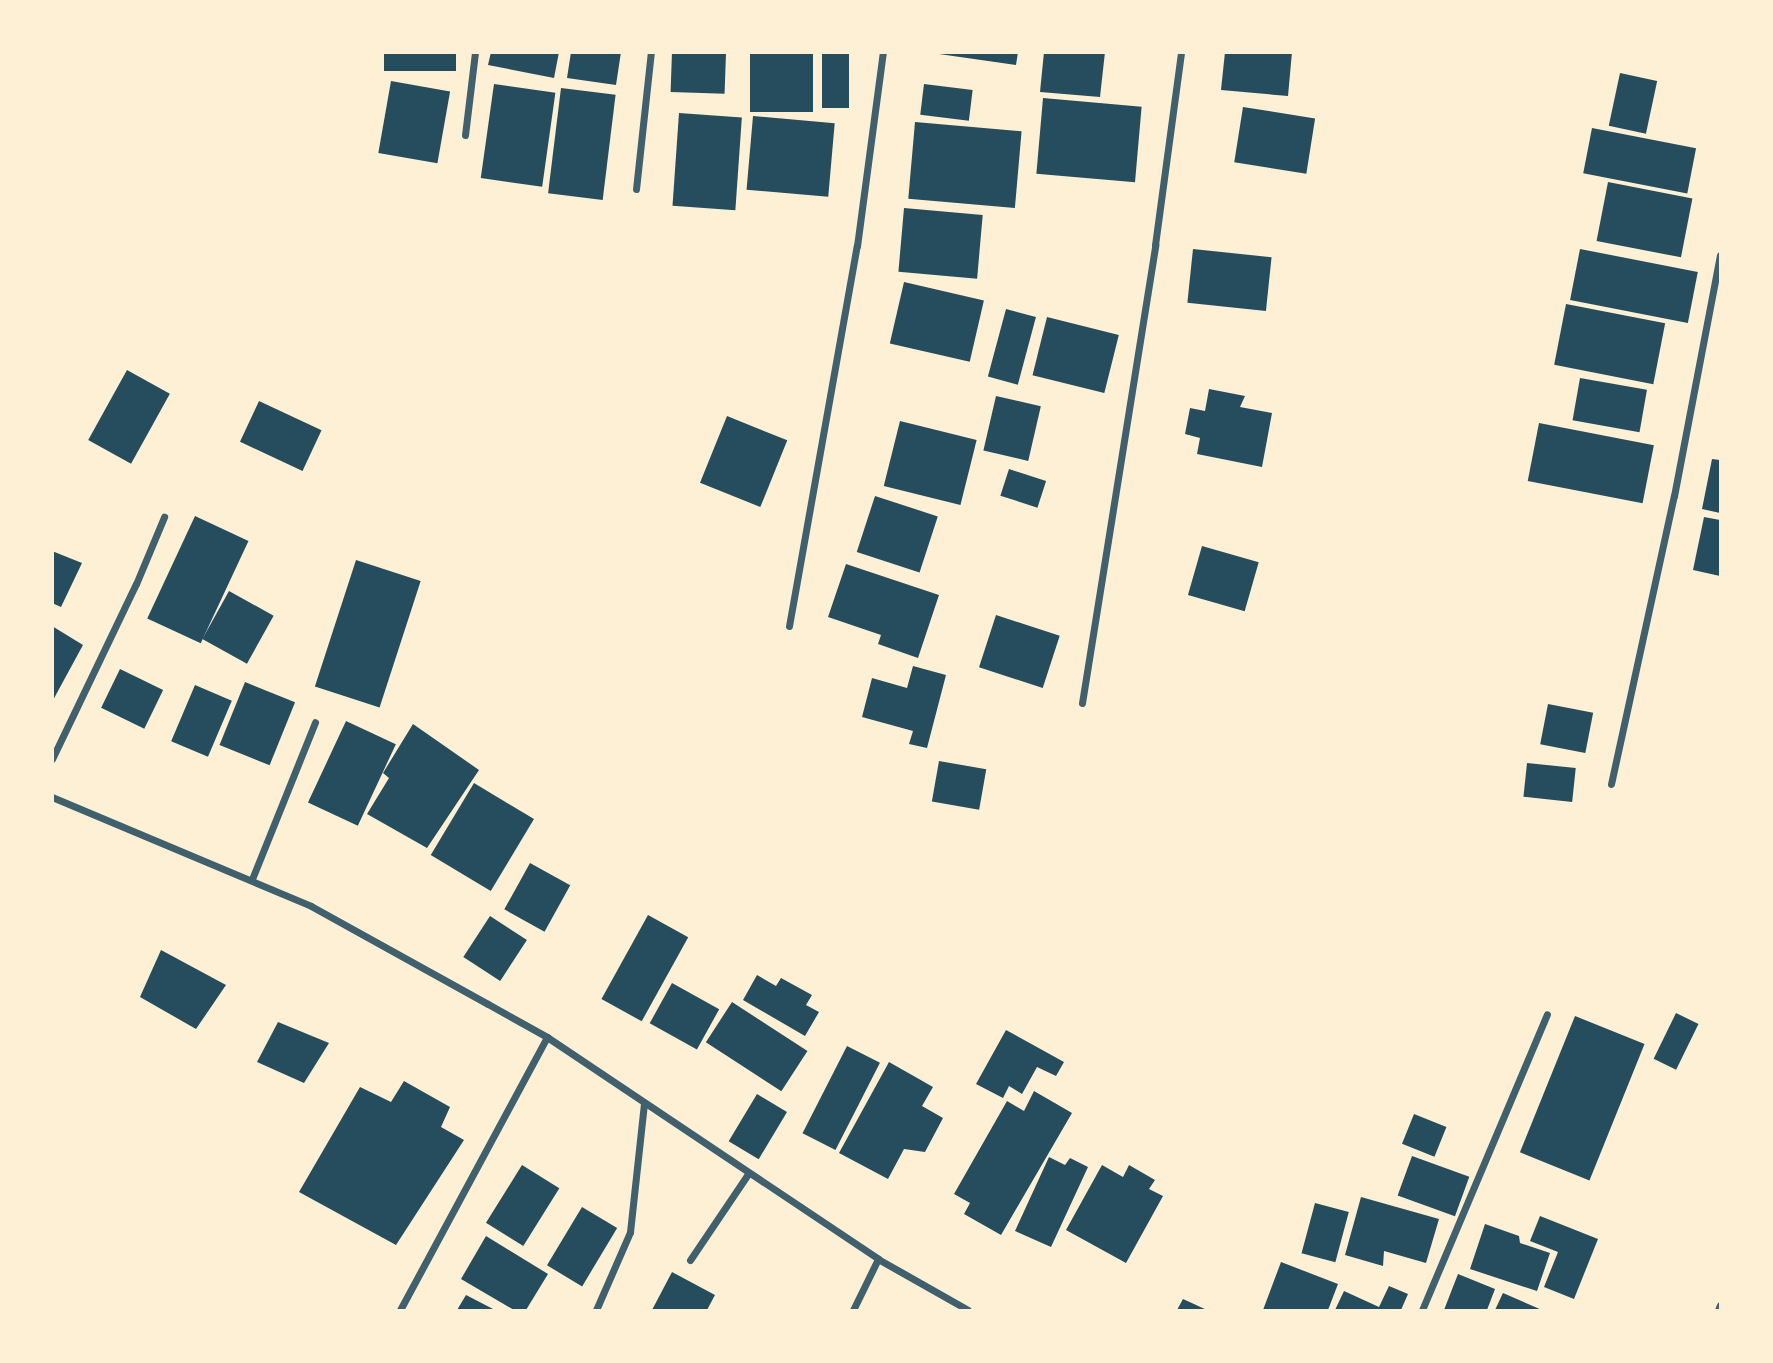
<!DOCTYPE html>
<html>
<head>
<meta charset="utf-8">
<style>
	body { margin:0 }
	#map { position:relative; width:1773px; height:1363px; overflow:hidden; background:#fdf0d5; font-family:"Golos Text",sans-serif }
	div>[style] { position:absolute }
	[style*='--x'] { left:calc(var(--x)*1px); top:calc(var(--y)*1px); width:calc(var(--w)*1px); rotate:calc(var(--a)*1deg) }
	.building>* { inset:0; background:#264d5e; transform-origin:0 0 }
	.minor>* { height:7px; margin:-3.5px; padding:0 3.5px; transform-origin:3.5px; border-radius:3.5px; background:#3f606c }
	span { translate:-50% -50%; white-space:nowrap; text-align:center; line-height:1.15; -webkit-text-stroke:7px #fdf0d5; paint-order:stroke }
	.frame { position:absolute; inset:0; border:54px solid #fdf0d5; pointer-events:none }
</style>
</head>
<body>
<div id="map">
	<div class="building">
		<div style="left:384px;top:52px;width:72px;height:19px"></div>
		<div style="clip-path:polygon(491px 52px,559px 52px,554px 78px,488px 65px)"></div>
		<div style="clip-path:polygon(571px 52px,621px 52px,616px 85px,567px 78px)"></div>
		<div style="left:672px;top:52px;width:54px;height:40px;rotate:2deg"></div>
		<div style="left:750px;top:52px;width:63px;height:60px"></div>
		<div style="left:822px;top:52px;width:27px;height:56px"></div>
		<div style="clip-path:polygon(925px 52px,1018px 52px,1016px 65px)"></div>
		<div style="clip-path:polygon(1044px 52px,1105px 52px,1100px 97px,1040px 92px)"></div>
		<div style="clip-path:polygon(1225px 52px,1292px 52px,1288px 96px,1221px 90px)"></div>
		<div style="left:1620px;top:73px;width:38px;height:54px;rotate:12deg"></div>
		<div style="left:391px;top:81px;width:60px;height:73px;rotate:10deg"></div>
		<div style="left:494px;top:84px;width:62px;height:95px;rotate:8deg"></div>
		<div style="left:924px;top:84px;width:49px;height:31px;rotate:7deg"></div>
		<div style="left:561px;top:88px;width:55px;height:106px;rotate:7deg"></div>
		<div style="left:1043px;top:98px;width:99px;height:76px;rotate:5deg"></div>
		<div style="left:1243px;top:107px;width:73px;height:56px;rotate:9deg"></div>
		<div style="left:679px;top:113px;width:63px;height:93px;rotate:4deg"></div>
		<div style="left:753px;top:116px;width:82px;height:74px;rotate:5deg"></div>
		<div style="left:915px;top:122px;width:107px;height:77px;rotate:5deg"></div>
		<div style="left:1592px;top:128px;width:106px;height:46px;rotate:11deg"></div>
		<div style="left:1608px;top:182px;width:86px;height:60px;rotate:11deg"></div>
		<div style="left:904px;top:208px;width:79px;height:64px;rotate:5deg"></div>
		<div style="left:1193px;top:249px;width:79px;height:54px;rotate:6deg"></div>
		<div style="left:1580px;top:249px;width:120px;height:52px;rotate:11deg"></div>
		<div style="left:904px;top:282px;width:82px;height:63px;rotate:13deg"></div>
		<div style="left:1566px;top:304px;width:101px;height:62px;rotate:11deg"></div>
		<div style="left:1006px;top:309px;width:31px;height:70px;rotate:15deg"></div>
		<div style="left:1047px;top:317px;width:74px;height:60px;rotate:14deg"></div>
		<div style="left:127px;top:370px;width:49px;height:80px;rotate:29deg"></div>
		<div style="left:1580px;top:378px;width:68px;height:43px;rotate:10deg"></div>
		<div style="clip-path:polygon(1209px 389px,1245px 396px,1240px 407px,1272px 413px,1262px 467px,1197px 454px,1200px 438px,1185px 434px,1190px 408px,1205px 411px)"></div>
		<div style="left:996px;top:396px;width:46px;height:56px;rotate:13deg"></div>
		<div style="left:259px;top:401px;width:69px;height:45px;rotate:25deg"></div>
		<div style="left:727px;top:416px;width:65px;height:72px;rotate:22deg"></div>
		<div style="left:900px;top:421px;width:79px;height:67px;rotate:14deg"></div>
		<div style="left:1539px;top:423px;width:117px;height:59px;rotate:11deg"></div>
		<div style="clip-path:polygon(1712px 459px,1720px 460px,1720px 513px,1702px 509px)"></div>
		<div style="left:1009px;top:469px;width:39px;height:28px;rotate:18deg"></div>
		<div style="left:875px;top:496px;width:66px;height:59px;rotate:18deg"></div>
		<div style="left:195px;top:516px;width:59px;height:113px;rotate:25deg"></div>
		<div style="clip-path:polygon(1704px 517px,1720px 520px,1720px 576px,1693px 570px)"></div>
		<div style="left:1202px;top:546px;width:59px;height:51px;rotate:16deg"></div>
		<div style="clip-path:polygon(52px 551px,82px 563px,61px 607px,52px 603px)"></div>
		<div style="left:356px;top:560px;width:68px;height:133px;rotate:18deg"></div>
		<div style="clip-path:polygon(846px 564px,939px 595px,918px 658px,878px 644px,881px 635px,828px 617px)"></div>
		<div style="left:229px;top:591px;width:51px;height:55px;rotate:29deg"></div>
		<div style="left:996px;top:615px;width:67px;height:55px;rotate:18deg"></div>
		<div style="clip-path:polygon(52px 626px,83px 645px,52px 702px)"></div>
		<div style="clip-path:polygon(913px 666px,946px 675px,927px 748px,909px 744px,913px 731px,862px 717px,872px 678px,907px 688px)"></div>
		<div style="left:120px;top:669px;width:48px;height:43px;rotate:26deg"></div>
		<div style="left:245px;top:682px;width:54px;height:68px;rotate:22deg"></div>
		<div style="left:195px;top:685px;width:40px;height:61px;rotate:23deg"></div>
		<div style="left:1548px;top:704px;width:46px;height:41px;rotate:11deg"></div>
		<div style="left:346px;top:721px;width:55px;height:90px;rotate:25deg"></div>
		<div style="clip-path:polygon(413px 724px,479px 770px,427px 848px,367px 814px,389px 778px,383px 773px)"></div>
		<div style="left:939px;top:761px;width:48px;height:41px;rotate:10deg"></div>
		<div style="left:1527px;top:763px;width:49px;height:34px;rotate:6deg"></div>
		<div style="left:474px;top:783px;width:70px;height:84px;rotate:31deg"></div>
		<div style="left:530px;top:863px;width:46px;height:53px;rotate:29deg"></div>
		<div style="left:648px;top:915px;width:46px;height:96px;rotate:29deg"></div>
		<div style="left:490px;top:916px;width:44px;height:49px;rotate:33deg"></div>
		<div style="clip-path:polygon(161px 950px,226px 985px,196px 1029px,140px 997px)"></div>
		<div style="clip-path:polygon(757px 975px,776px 986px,781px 978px,812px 995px,806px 1005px,819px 1012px,805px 1036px,743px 1000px)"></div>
		<div style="left:672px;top:983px;width:54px;height:46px;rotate:29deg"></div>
		<div style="left:732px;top:1002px;width:90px;height:48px;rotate:33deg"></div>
		<div style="left:1676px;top:1013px;width:25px;height:51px;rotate:26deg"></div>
		<div style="left:1575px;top:1016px;width:75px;height:147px;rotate:22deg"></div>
		<div style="clip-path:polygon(278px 1022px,329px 1043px,304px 1083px,257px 1062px)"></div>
		<div style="clip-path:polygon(1006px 1030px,1064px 1062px,1056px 1076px,1037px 1067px,1022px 1094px,1009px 1086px,1003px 1098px,976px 1084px)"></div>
		<div style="left:847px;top:1046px;width:37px;height:98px;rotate:27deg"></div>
		<div style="clip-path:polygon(889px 1062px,933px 1087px,922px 1106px,943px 1118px,925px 1152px,904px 1149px,888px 1179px,839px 1153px)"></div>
		<div style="clip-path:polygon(404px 1081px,450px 1107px,441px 1127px,464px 1140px,396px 1245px,299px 1192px,360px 1087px,391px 1102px)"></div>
		<div style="clip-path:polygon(1034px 1091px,1072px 1113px,1001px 1235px,964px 1214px,970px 1203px,954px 1194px,1007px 1101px,1024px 1111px)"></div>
		<div style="left:757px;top:1094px;width:35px;height:55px;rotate:31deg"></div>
		<div style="left:1414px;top:1114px;width:35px;height:32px;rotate:22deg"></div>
		<div style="left:1412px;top:1156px;width:61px;height:42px;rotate:20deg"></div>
		<div style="clip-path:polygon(1049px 1157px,1065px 1165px,1070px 1158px,1088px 1167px,1051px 1247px,1015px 1231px)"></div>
		<div style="left:522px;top:1165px;width:44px;height:68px;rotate:32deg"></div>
		<div style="clip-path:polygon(1102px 1165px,1123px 1177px,1129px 1165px,1155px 1180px,1149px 1189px,1163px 1196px,1126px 1263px,1066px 1230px)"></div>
		<div style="clip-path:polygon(1361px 1197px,1439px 1219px,1426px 1263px,1384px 1251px,1383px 1266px,1345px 1255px)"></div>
		<div style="left:1315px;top:1203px;width:35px;height:52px;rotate:15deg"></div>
		<div style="left:582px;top:1207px;width:41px;height:68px;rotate:31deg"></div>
		<div style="clip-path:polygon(1540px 1216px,1598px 1239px,1574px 1299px,1544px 1287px,1558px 1252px,1530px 1241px)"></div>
		<div style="clip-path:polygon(1485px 1224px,1519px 1236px,1520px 1243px,1550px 1253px,1537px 1291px,1470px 1269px)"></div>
		<div style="clip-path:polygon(486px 1236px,548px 1274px,526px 1310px,514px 1310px,461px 1279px)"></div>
		<div style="clip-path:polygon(1281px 1262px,1338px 1284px,1328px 1310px,1263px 1310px)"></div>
		<div style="clip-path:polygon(672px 1272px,715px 1295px,707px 1310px,652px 1310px)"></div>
		<div style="clip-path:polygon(1458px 1274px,1495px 1289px,1487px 1310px,1444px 1310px)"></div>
		<div style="clip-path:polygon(1389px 1286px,1408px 1294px,1401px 1310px,1335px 1310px,1344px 1291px,1379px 1307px)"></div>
		<div style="clip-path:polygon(1503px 1293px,1542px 1310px,1495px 1310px)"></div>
		<div style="clip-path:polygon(466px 1295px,495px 1310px,457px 1310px)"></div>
		<div style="clip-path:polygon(1183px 1299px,1207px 1310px,1177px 1310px)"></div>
	</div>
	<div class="minor">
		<div style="--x:465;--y:135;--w:84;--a:-83.1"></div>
		<div style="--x:636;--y:189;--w:138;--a:-83.8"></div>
		<div style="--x:789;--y:626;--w:386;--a:-79.9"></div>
		<div style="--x:857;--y:246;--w:196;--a:-82.4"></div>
		<div style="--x:1082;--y:703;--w:464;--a:-80.9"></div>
		<div style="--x:1155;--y:245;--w:195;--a:-82.3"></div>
		<div style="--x:52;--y:759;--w:194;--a:-64.4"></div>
		<div style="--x:136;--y:584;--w:73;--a:-67.3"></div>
		<div style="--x:1611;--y:784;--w:295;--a:-77.7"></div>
		<div style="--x:1674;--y:496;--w:245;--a:-79.2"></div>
		<div style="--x:52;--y:797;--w:281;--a:22.8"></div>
		<div style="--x:311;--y:906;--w:202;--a:29"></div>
		<div style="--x:488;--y:1004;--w:68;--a:29.2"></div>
		<div style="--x:547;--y:1037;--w:399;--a:33.8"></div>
		<div style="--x:878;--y:1259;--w:103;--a:29.5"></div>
		<div style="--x:252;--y:879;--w:169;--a:-68.1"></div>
		<div style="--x:690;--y:1260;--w:104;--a:-56"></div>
		<div style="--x:400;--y:1310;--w:310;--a:-61.7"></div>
		<div style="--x:596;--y:1310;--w:85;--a:-66.4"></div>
		<div style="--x:630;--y:1232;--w:129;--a:-83.8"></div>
		<div style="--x:853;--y:1310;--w:57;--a:-63.9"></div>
		<div style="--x:1422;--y:1310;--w:321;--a:-67.1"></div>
		<div style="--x:1718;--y:1310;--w:5;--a:-68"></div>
	</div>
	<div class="frame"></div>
</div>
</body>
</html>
